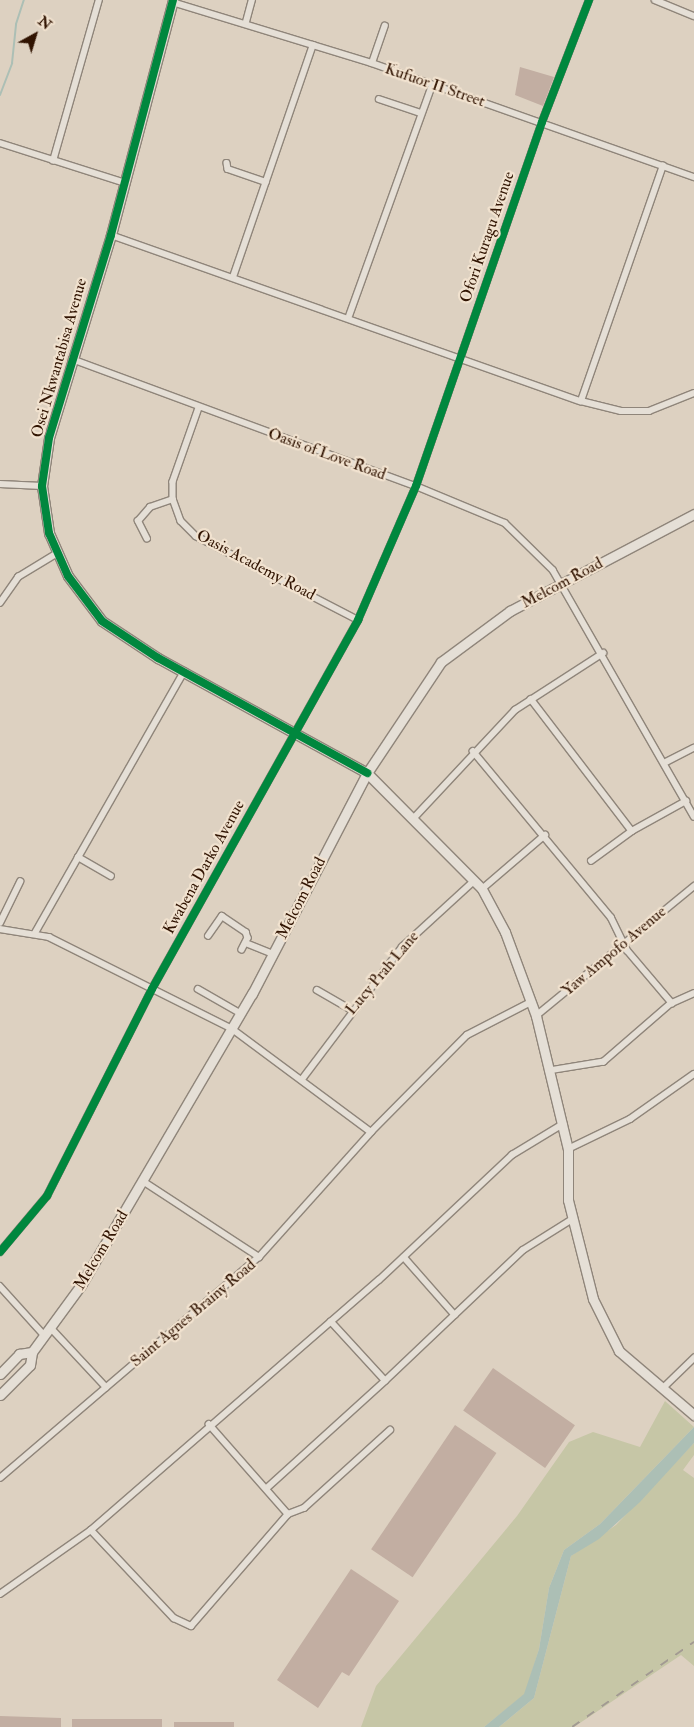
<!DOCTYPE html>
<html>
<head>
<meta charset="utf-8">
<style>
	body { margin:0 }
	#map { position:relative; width:694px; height:1727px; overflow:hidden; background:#ddd1c1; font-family:"IM FELL Double Pica",serif }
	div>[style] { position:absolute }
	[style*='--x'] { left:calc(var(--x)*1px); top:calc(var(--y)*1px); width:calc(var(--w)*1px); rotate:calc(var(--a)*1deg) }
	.green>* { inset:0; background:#c6c6a6 }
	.water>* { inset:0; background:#acbfb5 }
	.stream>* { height:2px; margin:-1px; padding:0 1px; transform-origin:1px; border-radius:1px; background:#acbfb5 }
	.building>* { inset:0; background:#c2aea2; transform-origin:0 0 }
	.roads { filter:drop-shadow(1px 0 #8f857a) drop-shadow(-1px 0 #8f857a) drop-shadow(0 1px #8f857a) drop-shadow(0 -1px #8f857a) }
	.street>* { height:5.5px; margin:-2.75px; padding:0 2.75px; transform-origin:2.75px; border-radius:2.75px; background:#e5dfd6 }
	.secondary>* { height:9px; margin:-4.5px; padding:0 4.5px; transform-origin:4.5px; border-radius:4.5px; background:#e5dfd6 }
	.rail>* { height:2px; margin-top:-1px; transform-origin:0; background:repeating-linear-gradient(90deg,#a29a92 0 9px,transparent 0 18px) }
	.cycleway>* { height:8px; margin:-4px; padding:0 4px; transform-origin:4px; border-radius:4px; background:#00873e }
	span { translate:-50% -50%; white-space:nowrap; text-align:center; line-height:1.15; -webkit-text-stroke:4.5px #f1e2cf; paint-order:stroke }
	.street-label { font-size:16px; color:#311402 }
	.north { position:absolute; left:10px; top:10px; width:50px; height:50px; -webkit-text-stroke:4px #f1e2cf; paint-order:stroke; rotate:39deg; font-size:14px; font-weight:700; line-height:20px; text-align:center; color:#311402 }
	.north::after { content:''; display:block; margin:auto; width:18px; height:22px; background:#311402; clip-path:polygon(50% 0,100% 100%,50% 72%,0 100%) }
</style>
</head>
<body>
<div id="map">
	<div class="green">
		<div style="clip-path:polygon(665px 1401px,694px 1427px,600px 1524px,564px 1550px,549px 1588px,539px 1649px,525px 1694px,484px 1727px,361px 1727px,376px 1686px,517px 1516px,569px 1442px,593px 1432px,640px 1447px)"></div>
		<div style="clip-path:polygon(694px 1443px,694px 1455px,683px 1470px,694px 1478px,694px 1666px,681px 1655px,574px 1727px,499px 1727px,534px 1698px,571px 1556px,616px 1525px)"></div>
	</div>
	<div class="water">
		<div style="clip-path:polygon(694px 1427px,694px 1443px,640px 1502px,599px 1539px,571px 1556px,534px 1698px,499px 1727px,484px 1727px,524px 1694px,539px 1649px,549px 1588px,564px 1550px,600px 1524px)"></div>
	</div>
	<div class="stream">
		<div style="--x:0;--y:95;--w:34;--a:-69"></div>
		<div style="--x:12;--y:63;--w:39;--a:-84"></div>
		<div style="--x:16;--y:24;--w:25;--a:-72"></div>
	</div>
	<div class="building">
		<div style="clip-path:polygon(520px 67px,554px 77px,543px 106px,515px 95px)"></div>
		<div style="left:493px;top:1368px;width:100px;height:52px;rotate:35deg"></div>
		<div style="left:455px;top:1425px;width:50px;height:150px;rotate:34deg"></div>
		<div style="clip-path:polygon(351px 1569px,399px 1601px,349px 1676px,342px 1672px,318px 1708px,277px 1680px)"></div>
		<div style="clip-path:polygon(0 1716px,61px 1718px,61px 1727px,0 1727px)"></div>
		<div style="left:72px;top:1719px;width:90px;height:8px"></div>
		<div style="left:174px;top:1722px;width:60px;height:5px"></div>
	</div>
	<div class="roads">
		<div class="street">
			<div style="--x:655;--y:0;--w:42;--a:22.3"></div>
			<div style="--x:172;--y:2;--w:209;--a:17"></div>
			<div style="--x:372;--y:63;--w:342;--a:19.5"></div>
			<div style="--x:246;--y:22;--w:23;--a:-75"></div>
			<div style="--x:372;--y:63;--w:39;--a:-71"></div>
			<div style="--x:379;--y:99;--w:44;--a:18.4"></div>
			<div style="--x:0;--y:143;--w:131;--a:17.7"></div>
			<div style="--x:53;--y:161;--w:167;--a:-74.1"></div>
			<div style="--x:227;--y:163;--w:6;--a:81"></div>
			<div style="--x:228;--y:169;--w:40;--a:18.9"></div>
			<div style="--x:111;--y:235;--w:498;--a:19.5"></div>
			<div style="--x:581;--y:401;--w:41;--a:14"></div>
			<div style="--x:621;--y:411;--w:28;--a:0"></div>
			<div style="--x:649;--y:411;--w:48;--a:-21.8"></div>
			<div style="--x:233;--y:277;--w:245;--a:-71"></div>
			<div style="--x:349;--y:316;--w:245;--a:-70.2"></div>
			<div style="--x:72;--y:359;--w:367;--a:20.3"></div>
			<div style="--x:416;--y:486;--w:96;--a:22.6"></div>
			<div style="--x:505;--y:523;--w:67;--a:44.4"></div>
			<div style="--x:553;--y:570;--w:284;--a:60.2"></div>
			<div style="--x:581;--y:401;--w:249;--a:-70.8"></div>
			<div style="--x:199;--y:408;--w:78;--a:109.4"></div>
			<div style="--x:173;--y:482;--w:17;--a:90"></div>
			<div style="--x:173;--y:499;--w:23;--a:70"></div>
			<div style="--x:181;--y:521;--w:21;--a:45"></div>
			<div style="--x:196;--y:536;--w:182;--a:27.4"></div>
			<div style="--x:0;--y:484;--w:42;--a:2.7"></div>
			<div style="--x:147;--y:539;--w:20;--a:-117"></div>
			<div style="--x:138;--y:521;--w:18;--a:-49"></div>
			<div style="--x:150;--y:507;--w:24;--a:-19"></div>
			<div style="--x:0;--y:603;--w:32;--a:-55"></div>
			<div style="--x:18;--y:577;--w:44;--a:-31.2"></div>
			<div style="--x:531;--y:699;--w:166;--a:52.6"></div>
			<div style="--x:632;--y:831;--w:62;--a:-29.1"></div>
			<div style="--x:473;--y:751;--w:216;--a:50.3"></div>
			<div style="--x:611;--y:917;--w:37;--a:64"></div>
			<div style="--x:627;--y:950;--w:70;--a:49.7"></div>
			<div style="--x:672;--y:1003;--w:90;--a:139.1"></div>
			<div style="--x:604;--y:1062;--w:56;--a:170.7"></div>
			<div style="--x:666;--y:762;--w:31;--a:-27"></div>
			<div style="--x:414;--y:818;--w:148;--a:-46.9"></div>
			<div style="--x:515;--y:710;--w:105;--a:-32.9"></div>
			<div style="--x:78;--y:857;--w:38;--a:30"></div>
			<div style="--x:591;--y:861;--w:51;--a:-36.2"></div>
			<div style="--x:482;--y:889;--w:83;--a:-40.6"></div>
			<div style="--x:0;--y:923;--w:46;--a:-64"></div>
			<div style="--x:0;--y:929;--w:50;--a:9.3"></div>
			<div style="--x:49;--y:937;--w:203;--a:26.6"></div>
			<div style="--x:231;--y:1028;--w:174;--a:36.6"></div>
			<div style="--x:371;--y:1132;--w:136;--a:-45.3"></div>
			<div style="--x:467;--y:1035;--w:72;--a:-27.3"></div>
			<div style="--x:35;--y:933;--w:301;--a:-60.3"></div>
			<div style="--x:208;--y:936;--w:24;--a:-55"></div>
			<div style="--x:222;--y:916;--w:29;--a:34"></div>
			<div style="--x:246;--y:932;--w:6;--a:72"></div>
			<div style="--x:248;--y:938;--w:13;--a:117"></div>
			<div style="--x:246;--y:943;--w:29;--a:22"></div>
			<div style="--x:198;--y:989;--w:48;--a:29.7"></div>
			<div style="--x:317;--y:990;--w:39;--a:30"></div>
			<div style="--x:672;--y:1003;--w:24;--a:-24"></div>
			<div style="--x:536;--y:1016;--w:205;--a:-39.4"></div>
			<div style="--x:303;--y:1078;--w:164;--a:-52.9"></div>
			<div style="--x:402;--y:947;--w:98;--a:-42.5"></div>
			<div style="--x:568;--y:1149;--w:69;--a:-25.8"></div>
			<div style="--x:630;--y:1119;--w:78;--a:-35.1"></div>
			<div style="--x:143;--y:1181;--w:139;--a:33.2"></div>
			<div style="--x:0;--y:1252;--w:73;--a:-50"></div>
			<div style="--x:47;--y:1196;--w:232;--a:-63.1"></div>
			<div style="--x:152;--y:989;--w:423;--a:-60.8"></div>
			<div style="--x:358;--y:620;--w:146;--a:-66.6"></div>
			<div style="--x:416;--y:486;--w:385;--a:-70.9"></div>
			<div style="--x:542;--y:122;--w:131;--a:-68.9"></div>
			<div style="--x:404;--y:1257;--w:77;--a:48.7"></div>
			<div style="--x:0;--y:1286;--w:67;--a:48"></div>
			<div style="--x:51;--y:1328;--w:81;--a:47"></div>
			<div style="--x:385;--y:1381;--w:190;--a:-43.5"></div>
			<div style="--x:523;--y:1250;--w:57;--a:-32"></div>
			<div style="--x:662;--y:1389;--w:45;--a:-44.1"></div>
			<div style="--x:209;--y:1424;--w:120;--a:48.7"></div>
			<div style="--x:0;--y:1478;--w:340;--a:-40.5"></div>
			<div style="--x:259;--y:1257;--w:168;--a:-48.1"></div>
			<div style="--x:268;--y:1487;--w:158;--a:-42.2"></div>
			<div style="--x:385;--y:1381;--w:80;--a:-132.5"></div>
			<div style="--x:91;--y:1530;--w:121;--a:46.7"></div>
			<div style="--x:174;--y:1618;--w:19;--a:25"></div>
			<div style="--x:191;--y:1626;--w:148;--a:-49.1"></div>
			<div style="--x:288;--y:1514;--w:17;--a:-21"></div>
			<div style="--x:304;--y:1508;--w:116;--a:-42.2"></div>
			<div style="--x:0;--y:1594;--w:111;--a:-35.1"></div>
			<div style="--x:91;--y:1530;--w:381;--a:-41"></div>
			<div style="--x:379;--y:1280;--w:183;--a:-43.2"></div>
			<div style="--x:512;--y:1155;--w:60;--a:-31.3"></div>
		</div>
		<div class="secondary">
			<div style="--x:173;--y:0;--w:243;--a:104.8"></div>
			<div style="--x:111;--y:235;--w:212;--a:107"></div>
			<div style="--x:49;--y:438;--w:49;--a:98.3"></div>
			<div style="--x:42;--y:486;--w:48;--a:81.5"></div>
			<div style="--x:49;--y:533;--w:47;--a:66.2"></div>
			<div style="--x:68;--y:576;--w:56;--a:52.9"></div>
			<div style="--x:102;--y:621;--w:67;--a:33.5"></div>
			<div style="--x:158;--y:658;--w:239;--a:28.8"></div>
			<div style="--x:367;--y:773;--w:163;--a:45.2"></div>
			<div style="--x:482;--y:889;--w:49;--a:61.9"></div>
			<div style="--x:505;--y:932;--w:90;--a:69.7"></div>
			<div style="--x:536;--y:1016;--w:137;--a:76.5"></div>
			<div style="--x:568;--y:1149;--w:51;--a:90"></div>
			<div style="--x:568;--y:1200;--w:102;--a:75.8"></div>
			<div style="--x:593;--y:1299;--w:58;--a:63.4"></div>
			<div style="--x:619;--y:1351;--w:99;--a:40.5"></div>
			<div style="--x:0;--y:1374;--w:28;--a:-46"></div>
			<div style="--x:19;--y:1354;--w:13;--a:-9"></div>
			<div style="--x:32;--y:1352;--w:83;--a:-53.8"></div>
			<div style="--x:81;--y:1285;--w:338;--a:-59.6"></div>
			<div style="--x:252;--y:994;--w:249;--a:-62.5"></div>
			<div style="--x:367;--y:773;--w:133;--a:-56.3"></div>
			<div style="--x:441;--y:662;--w:86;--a:-36.5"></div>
			<div style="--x:510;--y:611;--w:208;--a:-27.8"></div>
			<div style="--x:0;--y:1395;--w:42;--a:-45"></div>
			<div style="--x:30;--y:1365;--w:13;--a:-81"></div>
		</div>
	</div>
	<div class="rail">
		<div style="--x:572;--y:1727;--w:149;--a:-34.9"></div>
	</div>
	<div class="cycleway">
		<div style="--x:173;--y:0;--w:243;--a:104.8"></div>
		<div style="--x:111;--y:235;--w:212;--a:107"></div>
		<div style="--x:49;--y:438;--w:49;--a:98.3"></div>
		<div style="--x:42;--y:486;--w:48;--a:81.5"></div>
		<div style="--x:49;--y:533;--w:47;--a:66.2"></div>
		<div style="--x:68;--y:576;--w:56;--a:52.9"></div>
		<div style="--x:102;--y:621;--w:67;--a:33.5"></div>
		<div style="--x:158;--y:658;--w:239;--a:28.8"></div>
		<div style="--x:0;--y:1252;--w:73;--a:-50"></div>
		<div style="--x:47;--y:1196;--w:232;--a:-63.1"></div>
		<div style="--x:152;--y:989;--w:423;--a:-60.8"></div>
		<div style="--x:358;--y:620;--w:146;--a:-66.6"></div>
		<div style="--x:416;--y:486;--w:385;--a:-70.9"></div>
		<div style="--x:542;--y:122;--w:131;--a:-68.9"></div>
	</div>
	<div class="street-label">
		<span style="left:435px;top:85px;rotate:19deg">Kufuor II Street</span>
		<span style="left:487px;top:237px;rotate:-71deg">Ofori Kuragu Avenue</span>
		<span style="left:59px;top:358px;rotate:-74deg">Osei Nkwantabisa Avenue</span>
		<span style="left:327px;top:454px;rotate:20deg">Oasis of Love Road</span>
		<span style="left:256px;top:565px;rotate:28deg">Oasis Academy Road</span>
		<span style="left:562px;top:583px;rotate:-28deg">Melcom Road</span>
		<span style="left:204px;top:867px;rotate:-61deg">Kwabena Darko Avenue</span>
		<span style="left:301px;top:898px;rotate:-63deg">Melcom Road</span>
		<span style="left:614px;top:951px;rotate:-40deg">Yaw Ampofo Avenue</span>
		<span style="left:382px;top:973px;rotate:-50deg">Lucy Prah Lane</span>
		<span style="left:101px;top:1250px;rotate:-59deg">Melcom Road</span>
		<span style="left:193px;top:1313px;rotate:-40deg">Saint Agnes Brainy Road</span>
	</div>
	<div class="north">N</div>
</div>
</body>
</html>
